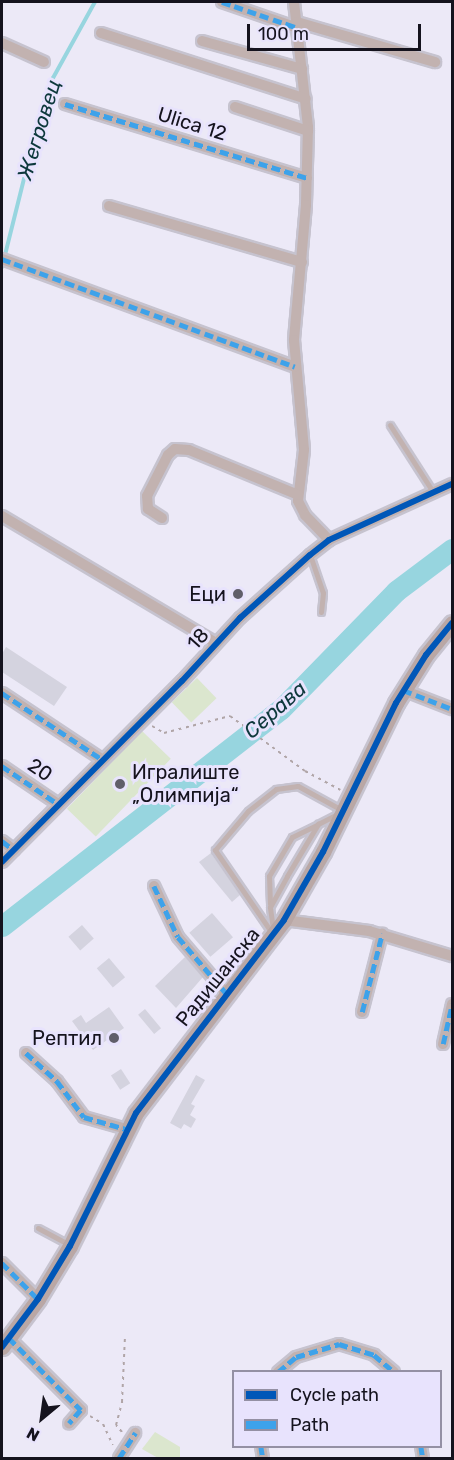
<!DOCTYPE html>
<html>
<head>
<meta charset="utf-8">
<style>
	body { margin:0 }
	#map { position:relative; width:454px; height:1460px; overflow:hidden; background:#ece9f7; font-family:Rubik,sans-serif }
	div>[style] { position:absolute }
	[style*='--x'] { left:calc(var(--x)*1px); top:calc(var(--y)*1px); width:calc(var(--w)*1px); rotate:calc(var(--a)*1deg) }
	.green>* { inset:0; background:#dbe6ce; transform-origin:0 0 }
	.stream>* { height:4px; margin:-2px; padding:0 2px; transform-origin:2px; border-radius:2px; background:#97d5df }
	.river>* { height:21px; margin:-10.5px; padding:0 10.5px; transform-origin:10.5px; border-radius:10.5px; background:#97d5df }
	.building>* { inset:0; background:#d4d3df; transform-origin:0 0 }
	.path>* { height:2px; margin-top:-1px; transform-origin:0; background:repeating-linear-gradient(90deg,#b0a5a7 0 3px,transparent 0 7.5px) }
	.roads { filter:drop-shadow(2px 0 #c6c3cf) drop-shadow(-2px 0 #c6c3cf) drop-shadow(0 2px #c6c3cf) drop-shadow(0 -2px #c6c3cf) }
	.lane>* { height:5px; margin:-2.5px; padding:0 2.5px; transform-origin:2.5px; border-radius:2.5px; background:#c2b2b0 }
	.street>* { height:10px; margin:-5px; padding:0 5px; transform-origin:5px; border-radius:5px; background:#c2b2b0 }
	.secondary>* { height:15px; margin:-7.5px; padding:0 7.5px; transform-origin:7.5px; border-radius:7.5px; background:#b9a7a5 }
	.quiet>* { height:4.5px; margin-top:-2.25px; transform-origin:0; background:repeating-linear-gradient(90deg,#3da2ea 0 9px,transparent 0 13.5px) }
	.cycleway>* { height:6px; margin:-3px; padding:0 3px; transform-origin:3px; border-radius:3px; background:#0057b8 }
	.dots>* { width:16px; height:16px; translate:-50% -50%; box-sizing:border-box; border:3px solid #e8e3fd; border-radius:50% }
	span { translate:-50% -50%; white-space:nowrap; text-align:center; line-height:1.15; -webkit-text-stroke:6px #e8e3fd; paint-order:stroke }
	.street-label { font-size:20px; color:#15131e }
	.poi-label { font-size:20px; color:#15131e }
	.right { translate:-100% -50%; text-align:right }
	.left { translate:0 -50%; text-align:left }
	.water-label { font-size:21px; color:#0d383c; font-style:italic }
	.frame { position:absolute; inset:0; border:3px solid #15131e; pointer-events:none }
	.legend { position:absolute; left:232px; top:1370px; width:210px; height:78px; box-sizing:border-box; background:#e8e3fd; border:2px solid #9490a4; margin:0; padding:8px 10px; list-style:none; font-size:18px; color:#15131e }
	.legend li { display:flex; align-items:center; gap:12px; height:30px }
	.legend b { width:30px; border:2px solid #9490a4 }
	.north { position:absolute; left:12px; top:1388px; width:60px; height:60px; -webkit-text-stroke:4px #e8e3fd; paint-order:stroke; rotate:209deg; font-size:16px; font-weight:700; line-height:24px; text-align:center; color:#15131e }
	.north::after { content:''; display:block; margin:auto; width:21px; height:27px; background:#15131e; clip-path:polygon(50% 0,100% 100%,50% 72%,0 100%) }
	.scale { position:absolute; left:247px; top:24px; width:174px; height:27px; box-sizing:border-box; border:3px solid #15131e; border-top:0; padding-left:8px; font-size:18px; line-height:21px; white-space:nowrap; color:#15131e; -webkit-text-stroke:4px #e8e3fd; paint-order:stroke }
</style>
</head>
<body>
<div id="map">
	<div class="green">
		<div style="left:197px;top:678px;width:28px;height:35px;rotate:46deg"></div>
		<div style="left:142px;top:731px;width:40px;height:108px;rotate:44deg"></div>
		<div style="clip-path:polygon(155px 1432px,180px 1447px,180px 1458px,158px 1458px,142px 1449px)"></div>
	</div>
	<div class="stream">
		<div style="--x:2;--y:267;--w:161;--a:-76"></div>
		<div style="--x:41;--y:111;--w:35;--a:-70"></div>
		<div style="--x:53;--y:78;--w:87;--a:-61.1"></div>
	</div>
	<div class="river">
		<div style="--x:2;--y:926;--w:353;--a:-37.9"></div>
		<div style="--x:281;--y:709;--w:165;--a:-45.7"></div>
		<div style="--x:396;--y:591;--w:70;--a:-36.9"></div>
	</div>
	<div class="building">
		<div style="clip-path:polygon(6px 647px,67px 687px,54px 706px,2px 672px,2px 654px)"></div>
		<div style="clip-path:polygon(211px 853px,240px 895px,232px 902px,199px 862px)"></div>
		<div style="left:212px;top:913px;width:32px;height:30px;rotate:49deg"></div>
		<div style="left:82px;top:925px;width:18px;height:18px;rotate:49deg"></div>
		<div style="clip-path:polygon(185px 957px,203px 977px,176px 1008px,155px 986px)"></div>
		<div style="left:109px;top:958px;width:25px;height:16px;rotate:50deg"></div>
		<div style="clip-path:polygon(109px 1007px,124px 1028px,93px 1050px,72px 1021px,81px 1015px,86px 1023px)"></div>
		<div style="left:145px;top:1009px;width:25px;height:9px;rotate:50deg"></div>
		<div style="left:121px;top:1069px;width:17px;height:12px;rotate:57deg"></div>
		<div style="clip-path:polygon(196px 1075px,205px 1080px,191px 1104px,195px 1106px,190px 1115px,196px 1119px,191px 1128px,184px 1124px,181px 1129px,170px 1123px)"></div>
	</div>
	<div class="path">
		<div style="--x:152;--y:726;--w:14;--a:30"></div>
		<div style="--x:164;--y:733;--w:68;--a:-14.4"></div>
		<div style="--x:230;--y:716;--w:93;--a:36.3"></div>
		<div style="--x:305;--y:771;--w:40;--a:28"></div>
		<div style="--x:90;--y:1416;--w:15;--a:32"></div>
		<div style="--x:103;--y:1424;--w:23;--a:65"></div>
		<div style="--x:122;--y:1432;--w:9;--a:-131"></div>
		<div style="--x:116;--y:1425;--w:24;--a:-75"></div>
		<div style="--x:122;--y:1402;--w:66;--a:-87.4"></div>
	</div>
	<div class="roads">
		<div class="lane">
			<div style="--x:390;--y:425;--w:80;--a:57.3"></div>
			<div style="--x:310;--y:555;--w:40;--a:71.1"></div>
			<div style="--x:323;--y:593;--w:19;--a:96"></div>
			<div style="--x:270;--y:904;--w:28;--a:-92"></div>
			<div style="--x:269;--y:876;--w:45;--a:-59.5"></div>
			<div style="--x:292;--y:837;--w:28;--a:-26"></div>
			<div style="--x:273;--y:929;--w:22;--a:-98"></div>
			<div style="--x:270;--y:907;--w:35;--a:-61"></div>
			<div style="--x:287;--y:876;--w:61;--a:-59.2"></div>
			<div style="--x:318;--y:824;--w:22;--a:-27"></div>
			<div style="--x:272;--y:933;--w:101;--a:-124.5"></div>
			<div style="--x:215;--y:850;--w:51;--a:-49.8"></div>
			<div style="--x:248;--y:811;--w:36;--a:-38"></div>
			<div style="--x:276;--y:789;--w:22;--a:-8"></div>
			<div style="--x:298;--y:786;--w:50;--a:28.6"></div>
			<div style="--x:38;--y:1228;--w:34;--a:28"></div>
		</div>
		<div class="street">
			<div style="--x:222;--y:2;--w:80;--a:18.9"></div>
			<div style="--x:294;--y:2;--w:126;--a:83.6"></div>
			<div style="--x:308;--y:127;--w:78;--a:91.5"></div>
			<div style="--x:306;--y:205;--w:136;--a:95.1"></div>
			<div style="--x:294;--y:340;--w:110;--a:84.8"></div>
			<div style="--x:304;--y:450;--w:51;--a:96.7"></div>
			<div style="--x:298;--y:501;--w:16;--a:63"></div>
			<div style="--x:305;--y:515;--w:35;--a:46"></div>
			<div style="--x:297;--y:22;--w:144;--a:16.2"></div>
			<div style="--x:101;--y:33;--w:215;--a:17.8"></div>
			<div style="--x:202;--y:41;--w:104;--a:15.6"></div>
			<div style="--x:2;--y:43;--w:46;--a:24.3"></div>
			<div style="--x:65;--y:104;--w:253;--a:17"></div>
			<div style="--x:235;--y:107;--w:77;--a:18.2"></div>
			<div style="--x:109;--y:206;--w:201;--a:16.2"></div>
			<div style="--x:2;--y:259;--w:312;--a:20.2"></div>
			<div style="--x:2;--y:516;--w:249;--a:30.7"></div>
			<div style="--x:162;--y:518;--w:17;--a:-147"></div>
			<div style="--x:148;--y:509;--w:13;--a:-94"></div>
			<div style="--x:147;--y:496;--w:46;--a:-62.9"></div>
			<div style="--x:168;--y:455;--w:9;--a:-41"></div>
			<div style="--x:175;--y:449;--w:14;--a:4"></div>
			<div style="--x:189;--y:450;--w:118;--a:22.4"></div>
			<div style="--x:403;--y:690;--w:53;--a:21.2"></div>
			<div style="--x:2;--y:693;--w:121;--a:33.6"></div>
			<div style="--x:2;--y:766;--w:68;--a:34.2"></div>
			<div style="--x:2;--y:841;--w:15;--a:37"></div>
			<div style="--x:2;--y:862;--w:255;--a:-45.2"></div>
			<div style="--x:182;--y:681;--w:86;--a:-47.4"></div>
			<div style="--x:240;--y:618;--w:94;--a:-42"></div>
			<div style="--x:310;--y:555;--w:24;--a:-38"></div>
			<div style="--x:329;--y:540;--w:135;--a:-24.5"></div>
			<div style="--x:154;--y:886;--w:56;--a:64.8"></div>
			<div style="--x:178;--y:937;--w:74;--a:49.4"></div>
			<div style="--x:284;--y:920;--w:86;--a:7.4"></div>
			<div style="--x:369;--y:931;--w:87;--a:16.8"></div>
			<div style="--x:362;--y:1012;--w:81;--a:-75.6"></div>
			<div style="--x:443;--y:1044;--w:41;--a:-77.3"></div>
			<div style="--x:26;--y:1053;--w:42;--a:42.1"></div>
			<div style="--x:57;--y:1081;--w:45;--a:53.1"></div>
			<div style="--x:84;--y:1117;--w:44;--a:15.9"></div>
			<div style="--x:2;--y:1263;--w:51;--a:45"></div>
			<div style="--x:9;--y:1338;--w:102;--a:45"></div>
			<div style="--x:81;--y:1410;--w:18;--a:131"></div>
			<div style="--x:278;--y:1372;--w:23;--a:-40"></div>
			<div style="--x:296;--y:1357;--w:45;--a:-16.8"></div>
			<div style="--x:339;--y:1344;--w:37;--a:17"></div>
			<div style="--x:374;--y:1355;--w:26;--a:40"></div>
			<div style="--x:261;--y:1446;--w:12;--a:81"></div>
			<div style="--x:421;--y:1446;--w:12;--a:81"></div>
			<div style="--x:119;--y:1458;--w:30;--a:-57"></div>
		</div>
		<div class="secondary">
			<div style="--x:2;--y:1347;--w:60;--a:-53.1"></div>
			<div style="--x:38;--y:1299;--w:62;--a:-58.9"></div>
			<div style="--x:70;--y:1246;--w:148;--a:-63.6"></div>
			<div style="--x:136;--y:1113;--w:243;--a:-52.5"></div>
			<div style="--x:284;--y:920;--w:78;--a:-60.2"></div>
			<div style="--x:323;--y:852;--w:166;--a:-63.9"></div>
			<div style="--x:396;--y:703;--w:57;--a:-58"></div>
			<div style="--x:426;--y:655;--w:41;--a:-50.9"></div>
		</div>
	</div>
	<div class="quiet">
		<div style="--x:222;--y:2;--w:80;--a:18.9"></div>
		<div style="--x:65;--y:104;--w:253;--a:17"></div>
		<div style="--x:2;--y:259;--w:312;--a:20.2"></div>
		<div style="--x:403;--y:690;--w:53;--a:21.2"></div>
		<div style="--x:2;--y:693;--w:121;--a:33.6"></div>
		<div style="--x:2;--y:766;--w:68;--a:34.2"></div>
		<div style="--x:2;--y:841;--w:15;--a:37"></div>
		<div style="--x:154;--y:886;--w:56;--a:64.8"></div>
		<div style="--x:178;--y:937;--w:74;--a:49.4"></div>
		<div style="--x:362;--y:1012;--w:81;--a:-75.6"></div>
		<div style="--x:443;--y:1044;--w:41;--a:-77.3"></div>
		<div style="--x:26;--y:1053;--w:42;--a:42.1"></div>
		<div style="--x:57;--y:1081;--w:45;--a:53.1"></div>
		<div style="--x:84;--y:1117;--w:44;--a:15.9"></div>
		<div style="--x:2;--y:1263;--w:51;--a:45"></div>
		<div style="--x:9;--y:1338;--w:102;--a:45"></div>
		<div style="--x:81;--y:1410;--w:18;--a:131"></div>
		<div style="--x:278;--y:1372;--w:23;--a:-40"></div>
		<div style="--x:296;--y:1357;--w:45;--a:-16.8"></div>
		<div style="--x:339;--y:1344;--w:37;--a:17"></div>
		<div style="--x:374;--y:1355;--w:26;--a:40"></div>
		<div style="--x:261;--y:1446;--w:12;--a:81"></div>
		<div style="--x:421;--y:1446;--w:12;--a:81"></div>
		<div style="--x:119;--y:1458;--w:30;--a:-57"></div>
	</div>
	<div class="cycleway">
		<div style="--x:2;--y:862;--w:255;--a:-45.2"></div>
		<div style="--x:182;--y:681;--w:86;--a:-47.4"></div>
		<div style="--x:240;--y:618;--w:94;--a:-42"></div>
		<div style="--x:310;--y:555;--w:24;--a:-38"></div>
		<div style="--x:329;--y:540;--w:135;--a:-24.5"></div>
		<div style="--x:2;--y:1347;--w:60;--a:-53.1"></div>
		<div style="--x:38;--y:1299;--w:62;--a:-58.9"></div>
		<div style="--x:70;--y:1246;--w:148;--a:-63.6"></div>
		<div style="--x:136;--y:1113;--w:243;--a:-52.5"></div>
		<div style="--x:284;--y:920;--w:78;--a:-60.2"></div>
		<div style="--x:323;--y:852;--w:166;--a:-63.9"></div>
		<div style="--x:396;--y:703;--w:57;--a:-58"></div>
		<div style="--x:426;--y:655;--w:41;--a:-50.9"></div>
	</div>
	<div class="dots">
		<div style="left:238px;top:594px;background:#605e6a"></div>
		<div style="left:120px;top:784px;background:#605e6a"></div>
		<div style="left:114px;top:1038px;background:#605e6a"></div>
	</div>
	<div class="street-label">
		<span style="left:192px;top:124px;rotate:17deg">Ulica 12</span>
		<span style="left:198px;top:639px;rotate:-48deg">18</span>
		<span style="left:40px;top:770px;rotate:34deg">20</span>
		<span style="left:218px;top:977px;rotate:-51deg">Радишанска</span>
	</div>
	<div class="poi-label">
		<span class="right" style="left:226px;top:594px">Еци</span>
		<span class="left" style="left:132px;top:784px">Игралиште<br>„Олимпија“</span>
		<span class="right" style="left:102px;top:1038px">Рептил</span>
	</div>
	<div class="water-label">
		<span style="left:39px;top:130px;rotate:-73deg">Жегровец</span>
		<span style="left:275px;top:710px;rotate:-41deg">Серава</span>
	</div>
	<div class="frame"></div>
	<ul class="legend">
	<li><b style="height:8px;background:#0057b8"></b>Cycle path</li>
	<li><b style="height:8px;background:#3da2ea"></b>Path</li>
	</ul>
	<div class="north">N</div>
	<div class="scale">100 m</div>
</div>
</body>
</html>
